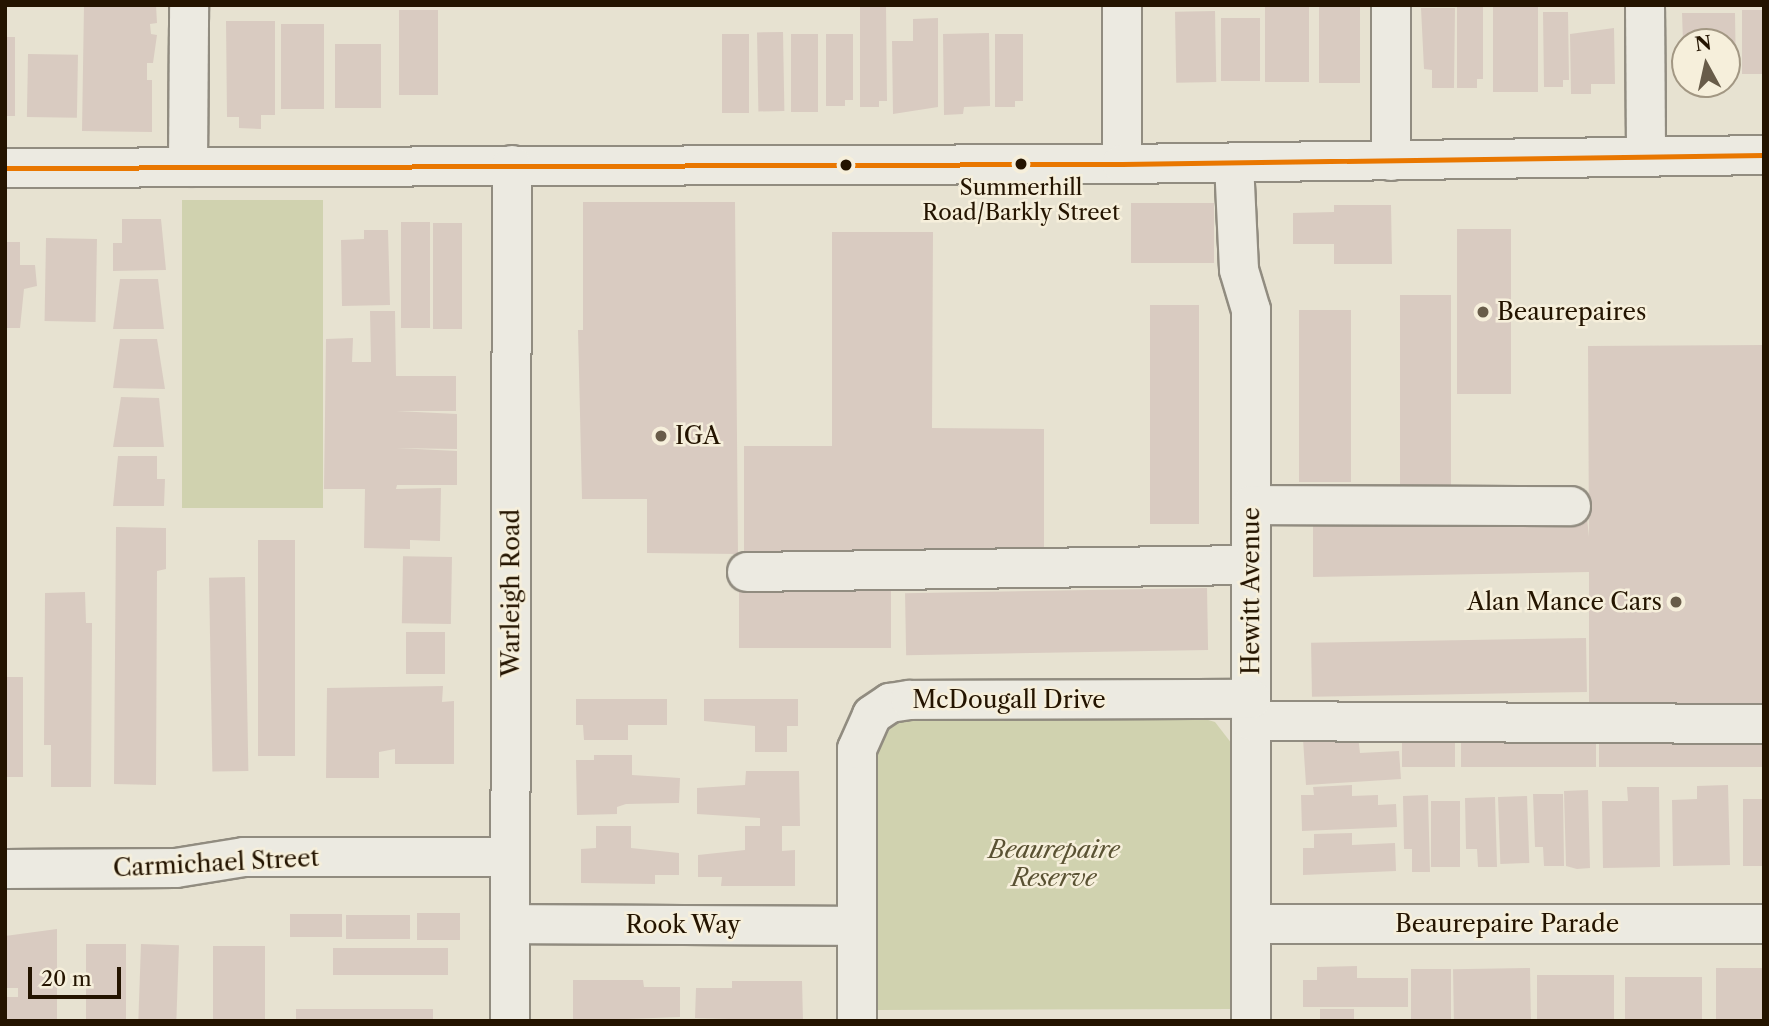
<!DOCTYPE html>
<html>
<head>
<meta charset="utf-8">
<style>
	body { margin:0 }
	#map { position:relative; width:1769px; height:1026px; overflow:hidden; background:#e7e2d1; font-family:"Libre Caslon Text",serif }
	div>[style] { position:absolute }
	[style*='--x'] { left:calc(var(--x)*1px); top:calc(var(--y)*1px); width:calc(var(--w)*1px); rotate:calc(var(--a)*1deg) }
	.green>* { inset:0; background:#d0d2af; transform-origin:0 0 }
	.building>* { inset:0; background:#d9cbc1; transform-origin:0 0 }
	.roads { filter:drop-shadow(2px 0 #918c80) drop-shadow(-2px 0 #918c80) drop-shadow(0 2px #918c80) drop-shadow(0 -2px #918c80) }
	.minor>* { height:38px; margin:-19px; padding:0 19px; transform-origin:19px; border-radius:19px; background:#eceae1 }
	.bus-1>* { height:5px; margin:-2.5px; padding:0 2.5px; transform-origin:2.5px; border-radius:2.5px; background:#e97700 }
	.dots>* { width:19px; height:19px; translate:-50% -50%; box-sizing:border-box; border:4px solid #f6efdb; border-radius:50% }
	span { translate:-50% -50%; white-space:nowrap; text-align:center; line-height:1.15; -webkit-text-stroke:5px #f6efdb; paint-order:stroke }
	.bus-label { font-size:22px; color:#241400 }
	.poi-label { font-size:24px; color:#241400 }
	.left { translate:0 -50%; text-align:left }
	.right { translate:-100% -50%; text-align:right }
	.street-label { font-size:24px; color:#241400 }
	.park-label { font-size:24px; color:#5a5233; font-style:italic }
	.frame { position:absolute; inset:0; border:7px solid #241400; pointer-events:none }
	.north { position:absolute; left:1671px; top:28px; width:70px; height:70px; box-sizing:border-box; background:#f6efdb; border:2px solid #a29783; border-radius:50%; rotate:352deg; font-size:19px; font-weight:700; line-height:28px; text-align:center; color:#241400 }
	.north::after { content:''; display:block; margin:auto; width:24px; height:32px; background:#685c49; clip-path:polygon(50% 0,100% 100%,50% 72%,0 100%) }
	.scale { position:absolute; left:28px; top:967px; width:93px; height:32px; box-sizing:border-box; border:4px solid #241400; border-top:0; padding-left:9px; font-size:21px; line-height:24px; white-space:nowrap; color:#241400; -webkit-text-stroke:5px #f6efdb; paint-order:stroke }
</style>
</head>
<body>
<div id="map">
	<div class="green">
		<div style="left:182px;top:200px;width:141px;height:308px"></div>
		<div style="clip-path:polygon(1198px 717px,1215px 722px,1232px 744px,1233px 1009px,874px 1010px,874px 758px,893px 723px,903px 719px)"></div>
	</div>
	<div class="building">
		<div style="clip-path:polygon(84px 5px,156px 5px,157px 23px,150px 24px,151px 34px,157px 35px,153px 63px,147px 63px,147px 80px,152px 80px,152px 132px,82px 131px)"></div>
		<div style="clip-path:polygon(860px 5px,886px 5px,887px 101px,879px 101px,879px 107px,860px 107px)"></div>
		<div style="left:1265px;top:5px;width:44px;height:77px"></div>
		<div style="left:1319px;top:5px;width:41px;height:78px"></div>
		<div style="clip-path:polygon(1457px 5px,1483px 5px,1483px 79px,1477px 79px,1477px 88px,1457px 88px)"></div>
		<div style="left:1493px;top:5px;width:45px;height:87px"></div>
		<div style="clip-path:polygon(1421px 8px,1455px 8px,1454px 88px,1432px 88px,1432px 70px,1424px 69px)"></div>
		<div style="left:399px;top:10px;width:39px;height:85px"></div>
		<div style="left:1742px;top:10px;width:22px;height:64px"></div>
		<div style="left:1215px;top:11px;width:71px;height:40px;rotate:89deg"></div>
		<div style="clip-path:polygon(1543px 12px,1568px 12px,1569px 80px,1563px 80px,1563px 87px,1544px 87px)"></div>
		<div style="clip-path:polygon(1682px 13px,1735px 13px,1736px 79px,1727px 79px,1727px 42px,1683px 42px)"></div>
		<div style="clip-path:polygon(938px 18px,938px 107px,893px 114px,892px 41px,913px 41px,913px 19px)"></div>
		<div style="left:1260px;top:18px;width:63px;height:39px;rotate:90deg"></div>
		<div style="clip-path:polygon(226px 21px,275px 21px,275px 115px,261px 115px,261px 129px,239px 128px,239px 117px,227px 117px)"></div>
		<div style="left:281px;top:24px;width:43px;height:85px"></div>
		<div style="clip-path:polygon(1614px 28px,1615px 84px,1591px 84px,1591px 94px,1571px 94px,1570px 34px)"></div>
		<div style="left:783px;top:32px;width:79px;height:26px;rotate:89deg"></div>
		<div style="clip-path:polygon(989px 33px,990px 106px,964px 107px,963px 114px,944px 115px,943px 34px)"></div>
		<div style="left:722px;top:34px;width:27px;height:79px"></div>
		<div style="left:791px;top:34px;width:27px;height:78px"></div>
		<div style="clip-path:polygon(826px 34px,853px 34px,853px 100px,845px 100px,845px 106px,826px 106px)"></div>
		<div style="clip-path:polygon(995px 34px,1023px 34px,1023px 101px,1015px 101px,1015px 107px,995px 107px)"></div>
		<div style="left:5px;top:37px;width:10px;height:79px"></div>
		<div style="left:335px;top:44px;width:46px;height:64px"></div>
		<div style="left:28px;top:54px;width:50px;height:63px;rotate:1deg"></div>
		<div style="clip-path:polygon(583px 202px,735px 202px,738px 554px,647px 553px,647px 499px,582px 499px,578px 330px,583px 330px)"></div>
		<div style="left:1131px;top:203px;width:83px;height:60px"></div>
		<div style="clip-path:polygon(1334px 205px,1391px 205px,1392px 264px,1334px 264px,1334px 244px,1293px 244px,1293px 213px,1334px 212px)"></div>
		<div style="clip-path:polygon(122px 219px,161px 219px,166px 270px,113px 271px,113px 243px,122px 243px)"></div>
		<div style="left:430px;top:222px;width:106px;height:29px;rotate:90deg"></div>
		<div style="left:433px;top:223px;width:29px;height:106px"></div>
		<div style="left:1457px;top:229px;width:54px;height:165px"></div>
		<div style="clip-path:polygon(364px 230px,388px 230px,390px 305px,342px 306px,341px 240px,364px 239px)"></div>
		<div style="clip-path:polygon(832px 232px,933px 232px,932px 428px,1044px 429px,1044px 559px,744px 557px,744px 446px,832px 446px)"></div>
		<div style="left:97px;top:239px;width:83px;height:51px;rotate:91deg"></div>
		<div style="clip-path:polygon(5px 242px,20px 242px,20px 265px,35px 265px,37px 286px,24px 289px,20px 328px,5px 328px)"></div>
		<div style="clip-path:polygon(120px 279px,158px 279px,164px 329px,113px 329px)"></div>
		<div style="left:1400px;top:295px;width:51px;height:192px"></div>
		<div style="left:1150px;top:305px;width:49px;height:219px"></div>
		<div style="left:1299px;top:310px;width:52px;height:172px"></div>
		<div style="clip-path:polygon(370px 311px,395px 311px,396px 376px,456px 376px,456px 411px,396px 411px,457px 414px,457px 449px,396px 448px,457px 451px,457px 485px,397px 485px,396px 489px,441px 488px,440px 541px,410px 540px,410px 549px,364px 548px,365px 489px,324px 489px,326px 339px,353px 338px,352px 362px,371px 362px)"></div>
		<div style="clip-path:polygon(120px 339px,157px 339px,165px 389px,113px 388px)"></div>
		<div style="clip-path:polygon(1764px 345px,1764px 711px,1589px 712px,1589px 572px,1313px 577px,1313px 522px,1587px 518px,1589px 537px,1588px 346px)"></div>
		<div style="clip-path:polygon(121px 397px,159px 398px,164px 447px,113px 447px)"></div>
		<div style="clip-path:polygon(118px 456px,157px 456px,157px 479px,165px 479px,164px 506px,113px 506px)"></div>
		<div style="clip-path:polygon(116px 527px,166px 528px,166px 569px,157px 571px,156px 785px,114px 784px)"></div>
		<div style="left:258px;top:540px;width:37px;height:216px"></div>
		<div style="left:452px;top:557px;width:67px;height:49px;rotate:91deg"></div>
		<div style="left:245px;top:577px;width:194px;height:36px;rotate:89deg"></div>
		<div style="left:739px;top:588px;width:152px;height:60px"></div>
		<div style="left:1207px;top:588px;width:62px;height:302px;rotate:89deg"></div>
		<div style="clip-path:polygon(85px 592px,86px 623px,92px 623px,91px 787px,51px 787px,51px 745px,44px 745px,45px 593px)"></div>
		<div style="left:445px;top:632px;width:42px;height:39px;rotate:90deg"></div>
		<div style="left:1586px;top:638px;width:54px;height:275px;rotate:89deg"></div>
		<div style="left:5px;top:677px;width:18px;height:100px"></div>
		<div style="clip-path:polygon(443px 686px,442px 702px,454px 701px,454px 764px,395px 764px,395px 749px,379px 752px,379px 778px,326px 778px,327px 688px)"></div>
		<div style="clip-path:polygon(576px 699px,667px 699px,667px 725px,628px 725px,628px 740px,584px 740px,583px 725px,576px 725px)"></div>
		<div style="clip-path:polygon(704px 699px,798px 699px,798px 726px,787px 726px,787px 752px,755px 752px,755px 726px,704px 721px)"></div>
		<div style="left:1596px;top:733px;width:34px;height:135px;rotate:90deg"></div>
		<div style="left:1599px;top:733px;width:165px;height:34px"></div>
		<div style="left:1402px;top:734px;width:53px;height:33px"></div>
		<div style="clip-path:polygon(1358px 736px,1360px 753px,1399px 751px,1401px 779px,1306px 785px,1303px 739px)"></div>
		<div style="clip-path:polygon(594px 755px,632px 755px,632px 775px,680px 778px,679px 803px,626px 804px,617px 807px,617px 814px,577px 815px,576px 760px,594px 760px)"></div>
		<div style="clip-path:polygon(746px 771px,799px 771px,800px 826px,782px 826px,782px 851px,795px 850px,795px 886px,721px 886px,722px 877px,698px 877px,698px 855px,745px 850px,745px 826px,760px 826px,760px 818px,697px 814px,697px 788px,745px 785px)"></div>
		<div style="clip-path:polygon(1352px 785px,1352px 796px,1378px 795px,1378px 805px,1396px 804px,1397px 827px,1302px 831px,1301px 795px,1314px 795px,1313px 787px)"></div>
		<div style="clip-path:polygon(1728px 785px,1730px 865px,1673px 866px,1672px 800px,1697px 799px,1697px 786px)"></div>
		<div style="clip-path:polygon(1627px 787px,1659px 787px,1660px 867px,1603px 868px,1602px 801px,1628px 801px)"></div>
		<div style="clip-path:polygon(1588px 790px,1590px 868px,1577px 869px,1566px 866px,1564px 791px)"></div>
		<div style="clip-path:polygon(1533px 794px,1563px 794px,1564px 866px,1544px 866px,1543px 847px,1535px 847px)"></div>
		<div style="clip-path:polygon(1428px 795px,1430px 872px,1412px 872px,1412px 849px,1404px 849px,1403px 796px)"></div>
		<div style="left:1527px;top:796px;width:67px;height:29px;rotate:88deg"></div>
		<div style="clip-path:polygon(1495px 797px,1497px 867px,1478px 867px,1477px 849px,1466px 849px,1465px 798px)"></div>
		<div style="left:1743px;top:799px;width:21px;height:67px"></div>
		<div style="left:1431px;top:801px;width:29px;height:66px"></div>
		<div style="clip-path:polygon(596px 826px,631px 826px,631px 848px,679px 853px,679px 875px,655px 875px,655px 884px,581px 883px,581px 849px,596px 848px)"></div>
		<div style="clip-path:polygon(1352px 833px,1352px 845px,1395px 843px,1396px 871px,1303px 875px,1303px 848px,1314px 848px,1314px 834px)"></div>
		<div style="left:460px;top:913px;width:27px;height:43px;rotate:90deg"></div>
		<div style="left:290px;top:914px;width:52px;height:23px"></div>
		<div style="left:410px;top:915px;width:24px;height:64px;rotate:90deg"></div>
		<div style="clip-path:polygon(57px 929px,57px 1021px,7px 1021px,7px 997px,18px 997px,18px 988px,5px 988px,5px 936px)"></div>
		<div style="left:86px;top:944px;width:40px;height:77px"></div>
		<div style="left:141px;top:944px;width:38px;height:77px;rotate:2deg"></div>
		<div style="left:213px;top:946px;width:52px;height:75px"></div>
		<div style="left:333px;top:948px;width:115px;height:27px"></div>
		<div style="clip-path:polygon(1357px 966px,1357px 978px,1408px 978px,1408px 1007px,1303px 1007px,1303px 980px,1317px 980px,1317px 967px)"></div>
		<div style="left:1530px;top:968px;width:53px;height:77px;rotate:89deg"></div>
		<div style="left:1764px;top:968px;width:53px;height:48px;rotate:90deg"></div>
		<div style="left:1411px;top:969px;width:40px;height:52px"></div>
		<div style="left:1614px;top:975px;width:46px;height:77px;rotate:90deg"></div>
		<div style="left:1625px;top:977px;width:77px;height:44px"></div>
		<div style="clip-path:polygon(573px 980px,643px 980px,644px 987px,680px 987px,680px 1017px,573px 1021px)"></div>
		<div style="clip-path:polygon(732px 981px,802px 981px,803px 1021px,695px 1018px,696px 988px,732px 988px)"></div>
		<div style="left:296px;top:1009px;width:137px;height:12px"></div>
		<div style="left:1320px;top:1009px;width:34px;height:12px"></div>
	</div>
	<div class="roads">
		<div class="minor">
			<div style="--x:1122;--y:5;--w:159;--a:90"></div>
			<div style="--x:1645;--y:5;--w:151;--a:89.6"></div>
			<div style="--x:1391;--y:161;--w:156;--a:-90"></div>
			<div style="--x:1234;--y:163;--w:107;--a:87.3"></div>
			<div style="--x:1239;--y:270;--w:42;--a:73.3"></div>
			<div style="--x:1251;--y:310;--w:711;--a:90"></div>
			<div style="--x:188;--y:167;--w:162;--a:-89.6"></div>
			<div style="--x:5;--y:168;--w:1117;--a:-0.21"></div>
			<div style="--x:1122;--y:164;--w:642;--a:-0.8"></div>
			<div style="--x:1251;--y:505;--w:320;--a:0.2"></div>
			<div style="--x:747;--y:572;--w:504;--a:-0.8"></div>
			<div style="--x:1251;--y:721;--w:513;--a:0.34"></div>
			<div style="--x:5;--y:869;--w:171;--a:-0.3"></div>
			<div style="--x:176;--y:868;--w:69;--a:-9.2"></div>
			<div style="--x:244;--y:857;--w:266;--a:0"></div>
			<div style="--x:510;--y:924;--w:347;--a:0.3"></div>
			<div style="--x:1251;--y:924;--w:513;--a:0"></div>
			<div style="--x:510;--y:1021;--w:856;--a:-89.87"></div>
			<div style="--x:857;--y:1021;--w:272;--a:-90"></div>
			<div style="--x:857;--y:749;--w:37;--a:-66"></div>
			<div style="--x:872;--y:715;--w:22;--a:-34"></div>
			<div style="--x:890;--y:703;--w:20;--a:-9"></div>
			<div style="--x:910;--y:700;--w:341;--a:-0.2"></div>
		</div>
	</div>
	<div class="bus-1">
		<div style="--x:5;--y:168;--w:1117;--a:-0.21"></div>
		<div style="--x:1122;--y:164;--w:642;--a:-0.8"></div>
	</div>
	<div class="dots">
		<div style="left:1021px;top:164px;background:#241400"></div>
		<div style="left:846px;top:165px;background:#241400"></div>
		<div style="left:1483px;top:312px;background:#685c49"></div>
		<div style="left:661px;top:436px;background:#685c49"></div>
		<div style="left:1676px;top:602px;background:#685c49"></div>
	</div>
	<div class="bus-label">
		<span style="left:1021px;top:200px">Summerhill<br>Road/Barkly Street</span>
	</div>
	<div class="poi-label">
		<span class="left" style="left:1497px;top:312px">Beaurepaires</span>
		<span class="left" style="left:675px;top:436px">IGA</span>
		<span class="right" style="left:1662px;top:602px">Alan Mance Cars</span>
	</div>
	<div class="street-label">
		<span style="left:1251px;top:591px;rotate:-90deg">Hewitt Avenue</span>
		<span style="left:511px;top:593px;rotate:-90deg">Warleigh Road</span>
		<span style="left:1009px;top:700px">McDougall Drive</span>
		<span style="left:216px;top:863px;rotate:-3deg">Carmichael Street</span>
		<span style="left:1507px;top:924px">Beaurepaire Parade</span>
		<span style="left:683px;top:925px">Rook Way</span>
	</div>
	<div class="park-label">
		<span style="left:1054px;top:864px">Beaurepaire<br>Reserve</span>
	</div>
	<div class="frame"></div>
	<div class="north">N</div>
	<div class="scale">20 m</div>
</div>
</body>
</html>
